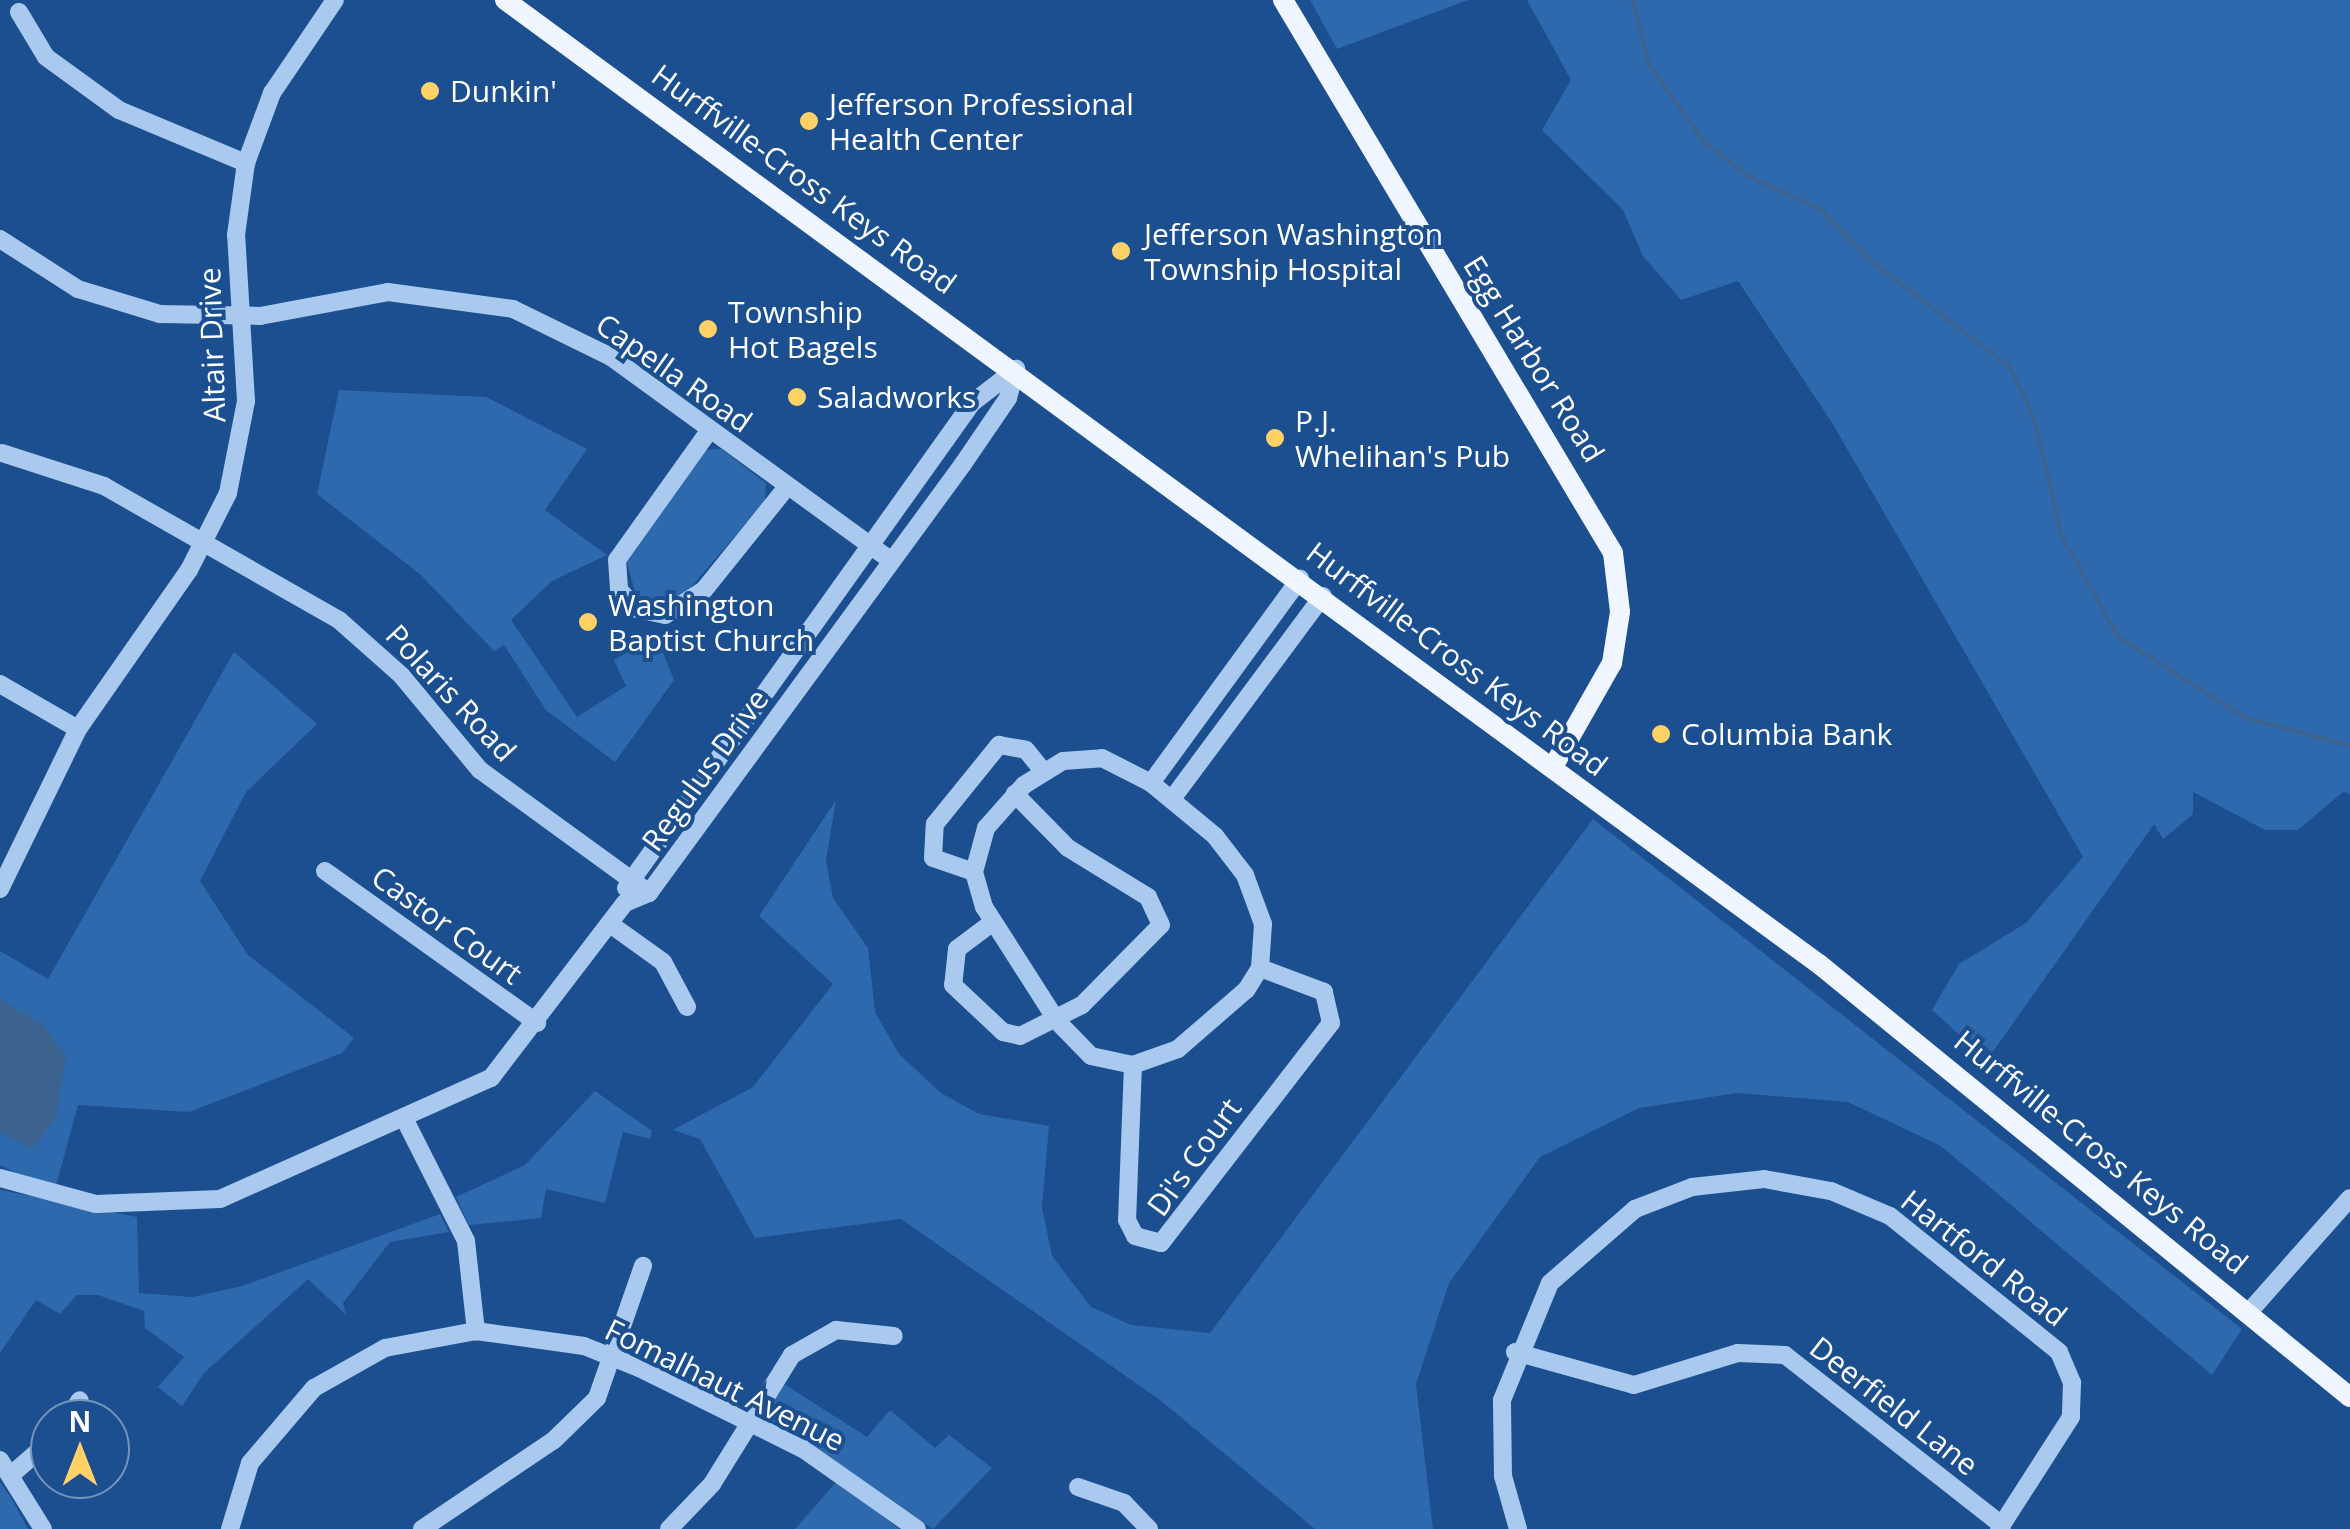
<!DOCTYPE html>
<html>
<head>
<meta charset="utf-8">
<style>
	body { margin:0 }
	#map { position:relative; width:2350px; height:1529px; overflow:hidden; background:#1b4f8f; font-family:"Open Sans",sans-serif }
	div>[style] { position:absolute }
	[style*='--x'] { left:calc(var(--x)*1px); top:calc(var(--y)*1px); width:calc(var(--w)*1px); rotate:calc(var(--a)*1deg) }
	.green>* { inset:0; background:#2e69ad }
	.water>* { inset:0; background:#3c6290 }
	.stream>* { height:4px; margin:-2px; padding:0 2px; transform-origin:2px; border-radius:2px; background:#3c6290 }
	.minor>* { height:18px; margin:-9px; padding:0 9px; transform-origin:9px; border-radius:9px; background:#a9c9ee }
	.major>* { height:20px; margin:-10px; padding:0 10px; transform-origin:10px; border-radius:10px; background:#f0f6ff }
	.dots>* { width:28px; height:28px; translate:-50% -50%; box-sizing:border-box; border:5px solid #1b4f8f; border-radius:50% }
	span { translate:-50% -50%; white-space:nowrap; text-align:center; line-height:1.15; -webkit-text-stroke:8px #1b4f8f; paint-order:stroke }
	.poi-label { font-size:30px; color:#fff }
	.left { translate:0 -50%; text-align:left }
	.street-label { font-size:30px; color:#fff }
	.north { position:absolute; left:30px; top:1399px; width:100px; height:100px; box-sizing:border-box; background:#1b4f8f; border:2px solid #7695bc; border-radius:50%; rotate:0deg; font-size:28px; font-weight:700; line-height:40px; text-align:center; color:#fff }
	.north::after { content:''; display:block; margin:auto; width:35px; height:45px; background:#ffd166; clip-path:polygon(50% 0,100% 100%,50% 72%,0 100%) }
</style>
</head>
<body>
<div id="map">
	<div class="green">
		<div style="clip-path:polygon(1310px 0,1468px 0,1337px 49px)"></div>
		<div style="clip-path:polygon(1527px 0,2350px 0,2350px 795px,2344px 791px,2298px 830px,2265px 830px,2193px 792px,2193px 814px,2163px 839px,2154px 824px,1987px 1060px,1932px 1010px,1959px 964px,2026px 923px,2083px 857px,1831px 421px,1738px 281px,1681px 300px,1643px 256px,1623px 210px,1542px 130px,1571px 80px)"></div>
		<div style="clip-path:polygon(339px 390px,486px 397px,587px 449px,545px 510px,607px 555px,552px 581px,511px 620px,577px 717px,626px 686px,614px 660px,656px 636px,674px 680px,615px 762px,546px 710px,504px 645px,494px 651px,421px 575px,317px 494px)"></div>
		<div style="clip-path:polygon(721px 449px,766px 483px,765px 501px,685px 594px,656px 605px,637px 599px,626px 559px,705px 450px)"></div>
		<div style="clip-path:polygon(234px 652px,317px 724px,246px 792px,200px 881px,248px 955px,354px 1038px,342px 1053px,189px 1112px,78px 1105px,56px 1186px,20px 1175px,0 1165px,0 951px,48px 979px)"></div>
		<div style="clip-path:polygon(836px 800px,826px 860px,833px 898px,868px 948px,875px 1012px,899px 1054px,941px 1093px,979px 1114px,1049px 1126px,1042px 1207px,1052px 1256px,1091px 1307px,1131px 1325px,1210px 1333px,1593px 819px,2242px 1329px,2212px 1375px,1941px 1146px,1848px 1102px,1737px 1093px,1639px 1108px,1540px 1157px,1449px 1283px,1416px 1384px,1433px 1529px,1315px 1529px,1160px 1400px,901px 1219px,755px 1238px,700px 1139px,673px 1130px,753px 1087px,833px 984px,759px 916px)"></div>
		<div style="clip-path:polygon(595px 1091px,652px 1131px,650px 1139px,623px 1132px,605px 1203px,546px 1189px,541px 1218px,469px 1225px,456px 1197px,525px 1165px)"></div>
		<div style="clip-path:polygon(0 1190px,137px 1217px,139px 1293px,192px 1297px,242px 1286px,440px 1214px,449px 1232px,390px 1242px,343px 1303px,346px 1315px,308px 1279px,204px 1373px,182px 1406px,158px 1387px,184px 1357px,145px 1328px,144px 1311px,98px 1295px,77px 1295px,60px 1314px,36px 1300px,0 1353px)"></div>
		<div style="clip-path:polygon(778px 1380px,867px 1437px,890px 1410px,935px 1448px,949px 1435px,992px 1468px,933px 1529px,769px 1419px)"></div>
		<div style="clip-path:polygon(838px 1480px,899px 1529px,795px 1529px)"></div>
		<div style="clip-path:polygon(0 1482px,11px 1498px,28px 1529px,0 1529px)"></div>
	</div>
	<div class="water">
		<div style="clip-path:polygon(0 999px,43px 1025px,66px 1056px,56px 1117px,32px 1149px,0 1132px)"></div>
	</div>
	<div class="stream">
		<div style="--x:1633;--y:0;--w:65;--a:76.6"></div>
		<div style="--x:1648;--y:63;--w:97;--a:54.7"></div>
		<div style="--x:1704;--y:142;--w:59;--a:37.5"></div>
		<div style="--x:1751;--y:178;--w:76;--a:24.2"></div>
		<div style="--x:1820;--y:209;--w:76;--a:45.5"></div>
		<div style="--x:1873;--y:263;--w:172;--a:37.2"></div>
		<div style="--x:2010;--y:367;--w:60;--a:65.2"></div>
		<div style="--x:2035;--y:421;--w:116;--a:77"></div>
		<div style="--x:2061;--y:534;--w:118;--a:61"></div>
		<div style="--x:2118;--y:637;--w:149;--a:32.4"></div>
		<div style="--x:2244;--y:717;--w:110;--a:15.3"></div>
	</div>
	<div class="minor">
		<div style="--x:19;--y:12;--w:52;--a:59"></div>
		<div style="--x:46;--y:57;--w:90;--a:36"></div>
		<div style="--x:119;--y:110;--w:138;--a:22.7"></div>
		<div style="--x:0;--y:239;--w:93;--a:32.7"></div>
		<div style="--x:78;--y:289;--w:86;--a:17"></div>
		<div style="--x:160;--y:314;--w:100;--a:1.1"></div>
		<div style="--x:260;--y:316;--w:130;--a:-10.6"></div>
		<div style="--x:388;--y:292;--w:126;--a:7.7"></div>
		<div style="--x:513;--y:309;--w:109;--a:26.1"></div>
		<div style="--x:611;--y:357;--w:347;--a:36"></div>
		<div style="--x:709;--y:431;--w:158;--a:125.5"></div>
		<div style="--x:617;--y:560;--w:30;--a:86"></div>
		<div style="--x:619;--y:590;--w:26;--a:47"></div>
		<div style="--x:637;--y:609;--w:29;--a:12"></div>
		<div style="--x:665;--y:615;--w:46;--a:-32.7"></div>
		<div style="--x:704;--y:590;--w:131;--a:-51.2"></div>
		<div style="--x:2;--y:453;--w:107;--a:17.9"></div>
		<div style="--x:104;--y:486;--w:271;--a:29.7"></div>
		<div style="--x:339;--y:620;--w:83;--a:41.6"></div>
		<div style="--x:401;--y:675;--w:124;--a:50.3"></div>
		<div style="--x:480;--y:770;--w:209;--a:36"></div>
		<div style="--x:0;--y:684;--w:90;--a:30"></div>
		<div style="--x:1102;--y:758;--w:55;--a:27"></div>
		<div style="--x:1151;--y:783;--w:83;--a:39.6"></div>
		<div style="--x:1215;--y:836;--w:49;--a:52.4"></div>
		<div style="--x:1245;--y:875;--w:52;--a:69.8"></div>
		<div style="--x:1263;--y:924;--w:44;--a:93.9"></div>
		<div style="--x:1260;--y:968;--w:26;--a:122"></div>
		<div style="--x:1246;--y:990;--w:90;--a:139.1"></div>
		<div style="--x:1178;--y:1049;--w:48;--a:160.4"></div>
		<div style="--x:1133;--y:1065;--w:43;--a:-167.9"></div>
		<div style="--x:1091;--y:1056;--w:49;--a:-134.2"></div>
		<div style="--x:1057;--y:1021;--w:135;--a:-122.6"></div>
		<div style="--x:984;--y:907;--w:36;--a:-106"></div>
		<div style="--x:974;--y:872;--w:46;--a:-74.7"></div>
		<div style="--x:986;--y:828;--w:57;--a:-48.5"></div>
		<div style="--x:1024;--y:785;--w:46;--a:-31.6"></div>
		<div style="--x:1063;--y:761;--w:39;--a:-4"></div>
		<div style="--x:1151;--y:783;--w:253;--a:-53.9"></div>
		<div style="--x:1172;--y:799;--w:253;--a:-53.4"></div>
		<div style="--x:325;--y:871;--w:261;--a:35.6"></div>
		<div style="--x:974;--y:872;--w:43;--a:-161.1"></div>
		<div style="--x:933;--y:858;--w:34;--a:-87"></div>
		<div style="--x:935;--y:824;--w:102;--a:-51"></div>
		<div style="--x:999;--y:745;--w:27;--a:10"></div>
		<div style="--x:1026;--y:750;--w:27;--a:51"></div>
		<div style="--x:626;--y:888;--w:596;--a:-54.5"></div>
		<div style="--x:972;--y:403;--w:56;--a:-37.7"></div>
		<div style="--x:0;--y:889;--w:178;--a:-64"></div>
		<div style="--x:78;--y:729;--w:194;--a:-55.1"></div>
		<div style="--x:189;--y:570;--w:86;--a:-63.1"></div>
		<div style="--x:228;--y:493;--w:94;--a:-78.9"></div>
		<div style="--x:246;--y:401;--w:166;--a:-93.4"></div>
		<div style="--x:236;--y:235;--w:73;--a:-82.1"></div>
		<div style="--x:246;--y:163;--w:75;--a:-69.6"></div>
		<div style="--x:272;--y:93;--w:112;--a:-55.9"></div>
		<div style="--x:993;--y:922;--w:45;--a:143.1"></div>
		<div style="--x:957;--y:949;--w:36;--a:96"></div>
		<div style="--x:953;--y:985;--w:69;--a:43.2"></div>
		<div style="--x:1003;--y:1032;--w:17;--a:13"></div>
		<div style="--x:1020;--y:1036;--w:69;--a:-26.6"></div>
		<div style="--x:1082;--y:1005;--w:112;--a:-45.4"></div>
		<div style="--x:1161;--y:925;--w:31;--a:-115"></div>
		<div style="--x:1148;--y:897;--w:94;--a:-148.5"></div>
		<div style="--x:1068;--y:848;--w:76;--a:-134.5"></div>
		<div style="--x:610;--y:924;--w:65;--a:35.6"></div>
		<div style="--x:663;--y:962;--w:51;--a:61.9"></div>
		<div style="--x:1133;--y:1065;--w:155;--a:92.2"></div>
		<div style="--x:1127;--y:1220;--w:18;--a:63"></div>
		<div style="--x:1135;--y:1236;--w:27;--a:15"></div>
		<div style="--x:1161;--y:1243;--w:278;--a:-52.3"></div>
		<div style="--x:1331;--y:1023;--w:32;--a:-103"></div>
		<div style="--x:1324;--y:992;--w:68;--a:-159.4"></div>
		<div style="--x:406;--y:1122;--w:133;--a:63.2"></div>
		<div style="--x:466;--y:1241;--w:91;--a:83.7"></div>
		<div style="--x:0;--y:1178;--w:99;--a:15.2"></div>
		<div style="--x:96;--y:1204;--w:124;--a:-2.3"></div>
		<div style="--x:220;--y:1199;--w:297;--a:-24.1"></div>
		<div style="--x:491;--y:1078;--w:220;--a:-52.6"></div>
		<div style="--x:625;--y:903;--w:26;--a:-23"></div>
		<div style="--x:649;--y:893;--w:532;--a:-53.8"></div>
		<div style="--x:963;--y:464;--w:80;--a:-55.7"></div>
		<div style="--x:1008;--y:398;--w:30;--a:-75"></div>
		<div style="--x:2249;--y:1312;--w:152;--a:-48.5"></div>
		<div style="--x:1515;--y:1352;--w:123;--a:15.5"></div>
		<div style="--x:1634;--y:1385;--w:109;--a:-17.1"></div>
		<div style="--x:1738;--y:1353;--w:47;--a:2.4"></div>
		<div style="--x:1785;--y:1355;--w:276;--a:38.1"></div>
		<div style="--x:68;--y:1419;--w:22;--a:-58"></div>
		<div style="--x:0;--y:1460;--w:81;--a:58.1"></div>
		<div style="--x:11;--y:1475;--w:52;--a:-41.1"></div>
		<div style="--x:1078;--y:1487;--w:49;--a:19.2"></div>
		<div style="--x:1124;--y:1503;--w:36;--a:46"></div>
		<div style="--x:230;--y:1529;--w:69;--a:-73.1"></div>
		<div style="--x:250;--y:1463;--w:99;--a:-49.5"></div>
		<div style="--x:314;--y:1388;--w:81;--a:-29.4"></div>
		<div style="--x:385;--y:1348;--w:93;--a:-10.6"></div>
		<div style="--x:476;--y:1331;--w:109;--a:7.9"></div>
		<div style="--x:584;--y:1346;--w:59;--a:21.8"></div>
		<div style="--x:639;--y:1368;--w:183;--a:26.3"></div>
		<div style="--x:803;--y:1449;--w:139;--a:35.1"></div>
		<div style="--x:422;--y:1529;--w:159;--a:-34"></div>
		<div style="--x:554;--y:1440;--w:60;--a:-44.3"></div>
		<div style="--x:597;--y:1398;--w:140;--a:-70.8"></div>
		<div style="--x:669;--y:1529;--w:62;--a:-46.3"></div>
		<div style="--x:712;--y:1484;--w:152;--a:-58.2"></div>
		<div style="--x:792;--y:1355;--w:51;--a:-29.6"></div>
		<div style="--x:836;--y:1330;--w:58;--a:5.9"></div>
		<div style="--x:1518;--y:1529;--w:55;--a:-105.8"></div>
		<div style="--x:1503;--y:1476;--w:76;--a:-90.8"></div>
		<div style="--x:1502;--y:1400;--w:126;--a:-67.7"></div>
		<div style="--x:1550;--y:1283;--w:113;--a:-41"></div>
		<div style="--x:1635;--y:1209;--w:61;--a:-21.1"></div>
		<div style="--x:1692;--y:1187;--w:72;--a:-6.3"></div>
		<div style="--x:1764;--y:1179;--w:68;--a:10.2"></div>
		<div style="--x:1831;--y:1191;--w:64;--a:23"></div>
		<div style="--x:1890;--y:1216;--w:217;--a:38.8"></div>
		<div style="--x:2059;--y:1352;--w:34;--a:67"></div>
		<div style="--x:2072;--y:1383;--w:34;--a:92"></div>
		<div style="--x:2071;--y:1417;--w:133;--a:122.7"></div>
	</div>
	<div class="major">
		<div style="--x:505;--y:0;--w:1630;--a:36.27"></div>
		<div style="--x:1819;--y:964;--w:685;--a:39.2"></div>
		<div style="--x:1283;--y:0;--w:644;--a:59.17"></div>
		<div style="--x:1613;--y:553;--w:59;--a:83.2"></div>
		<div style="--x:1620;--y:612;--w:52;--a:98.9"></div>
		<div style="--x:1612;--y:663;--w:120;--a:119.6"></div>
	</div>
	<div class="dots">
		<div style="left:430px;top:91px;background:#ffd166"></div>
		<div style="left:809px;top:121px;background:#ffd166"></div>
		<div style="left:1121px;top:251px;background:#ffd166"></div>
		<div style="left:708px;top:329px;background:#ffd166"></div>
		<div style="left:797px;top:397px;background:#ffd166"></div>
		<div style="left:1275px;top:438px;background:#ffd166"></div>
		<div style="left:588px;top:622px;background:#ffd166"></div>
		<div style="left:1661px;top:734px;background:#ffd166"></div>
	</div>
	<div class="poi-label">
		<span class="left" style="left:450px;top:91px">Dunkin'</span>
		<span class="left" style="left:829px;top:121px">Jefferson Professional<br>Health Center</span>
		<span class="left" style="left:1144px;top:251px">Jefferson Washington<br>Township Hospital</span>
		<span class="left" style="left:728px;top:329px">Township<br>Hot Bagels</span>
		<span class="left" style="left:817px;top:397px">Saladworks</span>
		<span class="left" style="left:1295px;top:438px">P.J.<br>Whelihan's Pub</span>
		<span class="left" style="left:608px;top:622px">Washington<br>Baptist Church</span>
		<span class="left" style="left:1681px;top:734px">Columbia Bank</span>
	</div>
	<div class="street-label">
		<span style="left:804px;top:179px;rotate:36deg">Hurffville-Cross Keys Road</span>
		<span style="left:212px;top:345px;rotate:-92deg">Altair Drive</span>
		<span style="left:1534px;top:359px;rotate:58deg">Egg Harbor Road</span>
		<span style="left:674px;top:373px;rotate:35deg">Capella Road</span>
		<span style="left:1457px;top:659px;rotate:37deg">Hurffville-Cross Keys Road</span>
		<span style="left:451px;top:693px;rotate:47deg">Polaris Road</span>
		<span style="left:705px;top:770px;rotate:-54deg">Regulus Drive</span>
		<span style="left:447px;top:925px;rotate:36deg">Castor Court</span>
		<span style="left:2101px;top:1152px;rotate:39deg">Hurffville-Cross Keys Road</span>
		<span style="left:1194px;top:1157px;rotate:-54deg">Di's Court</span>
		<span style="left:1984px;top:1258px;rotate:38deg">Hartford Road</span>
		<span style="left:725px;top:1385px;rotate:26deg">Fomalhaut Avenue</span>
		<span style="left:1894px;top:1406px;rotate:38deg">Deerfield Lane</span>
	</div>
	<div class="north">N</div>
</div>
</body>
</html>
